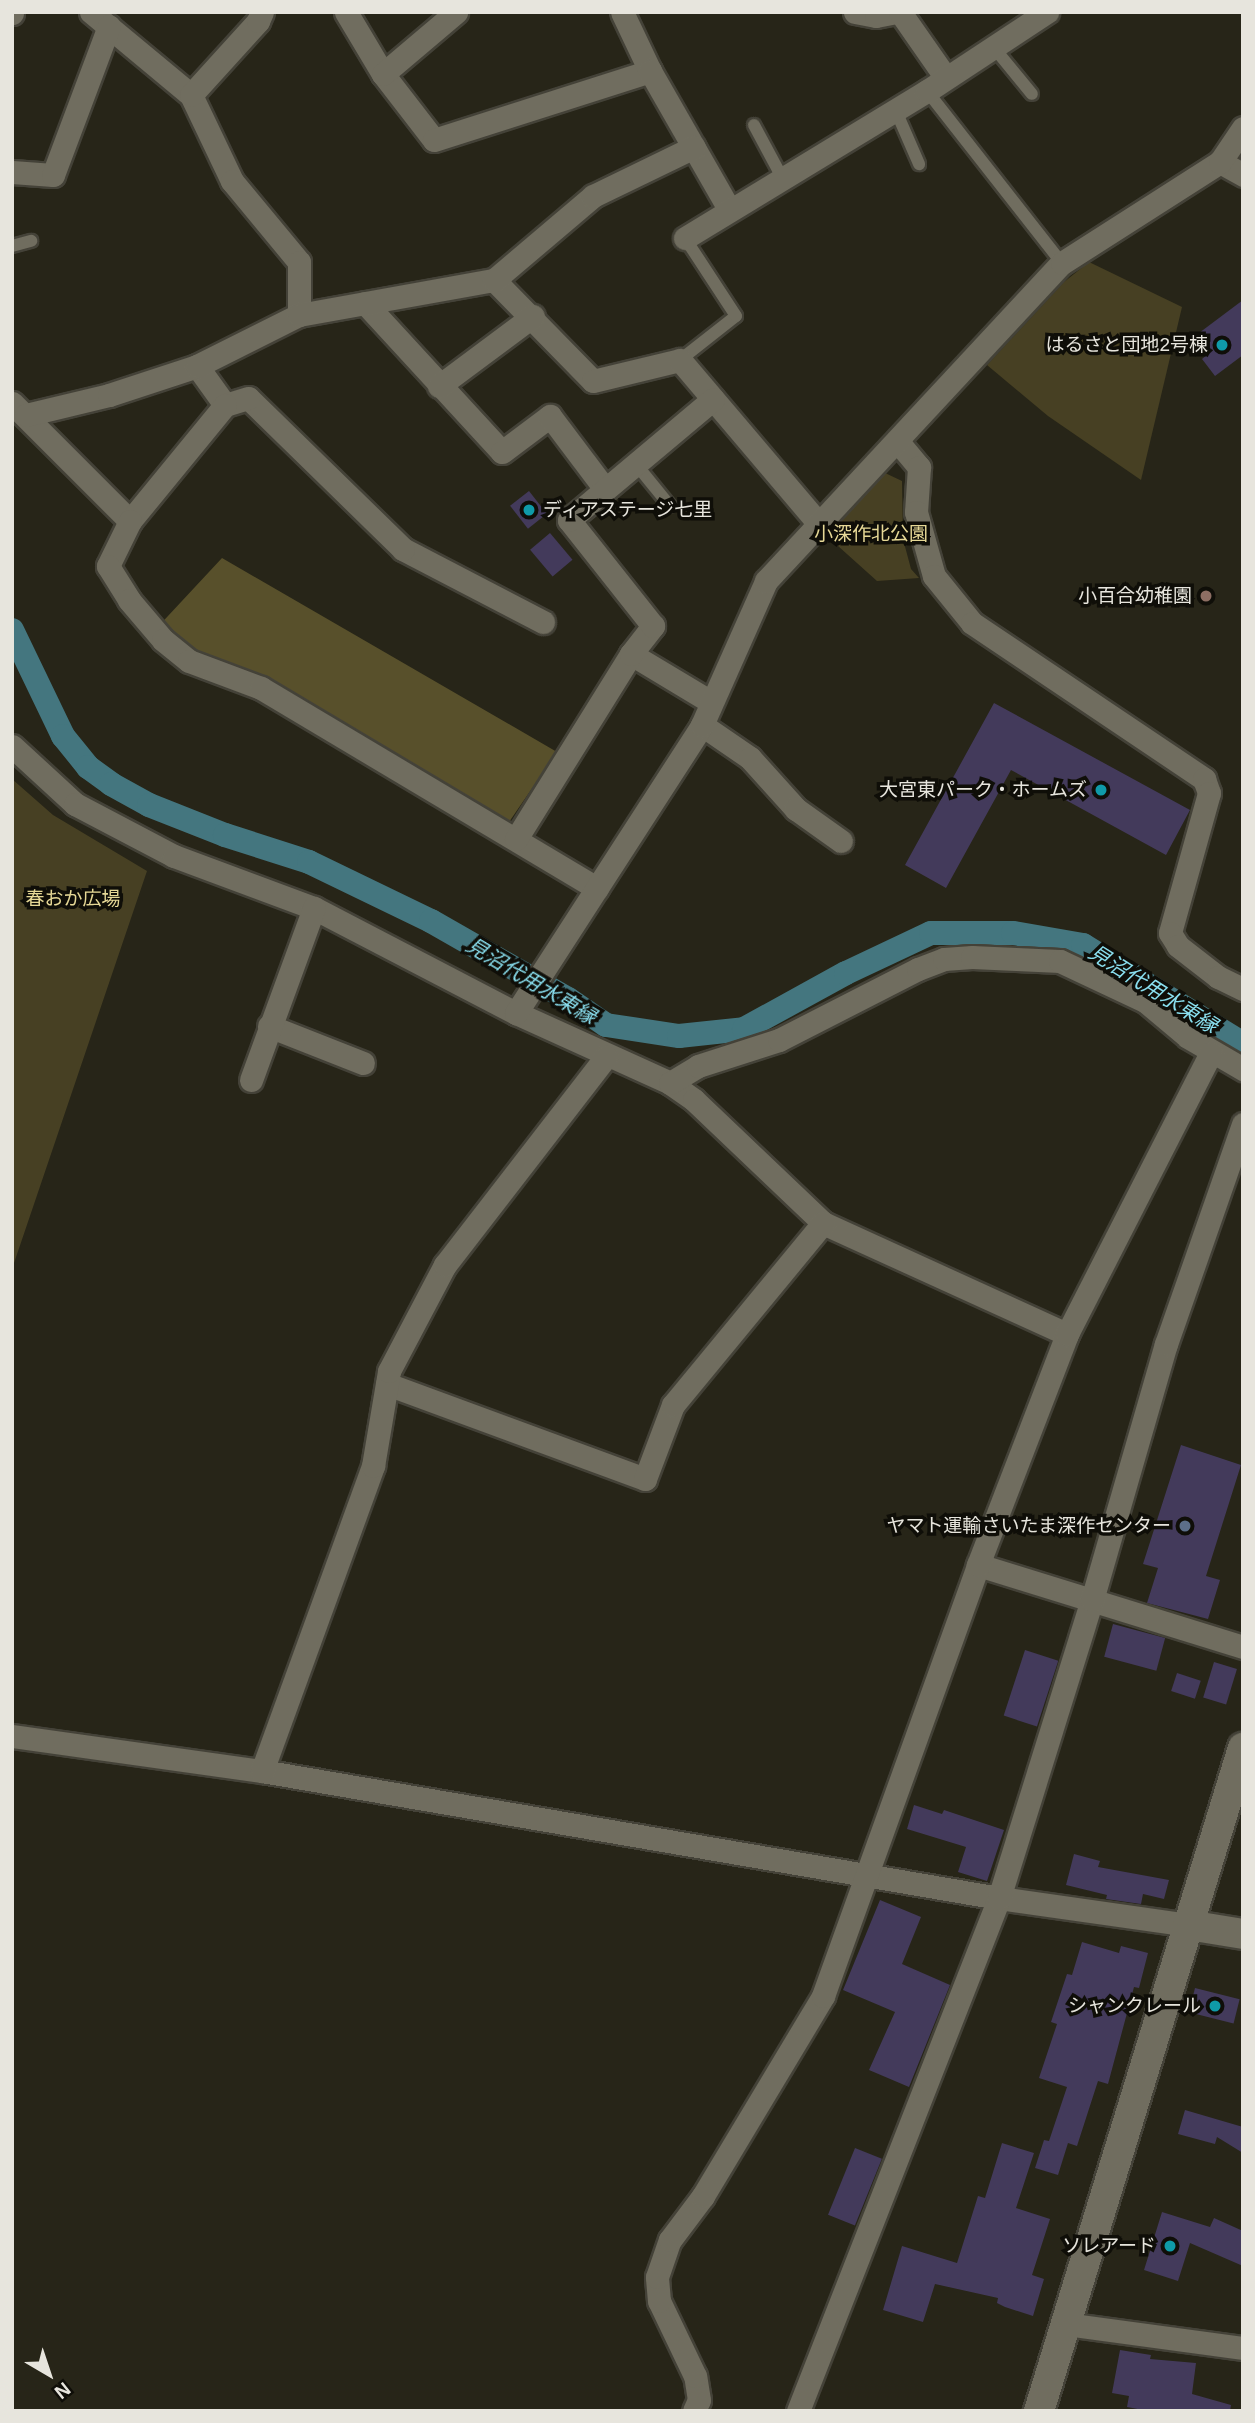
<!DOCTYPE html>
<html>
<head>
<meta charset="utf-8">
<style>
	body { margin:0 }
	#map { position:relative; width:1255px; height:2423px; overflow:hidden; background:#272518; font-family:Arial,"Noto Sans JP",sans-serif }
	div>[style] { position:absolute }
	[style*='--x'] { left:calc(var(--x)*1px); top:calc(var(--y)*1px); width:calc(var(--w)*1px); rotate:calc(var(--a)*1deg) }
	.green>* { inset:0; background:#474023 }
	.forest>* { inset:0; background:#58502b }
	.canal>* { height:24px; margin:-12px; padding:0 12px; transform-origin:12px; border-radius:12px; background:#44767f }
	.building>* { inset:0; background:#433a5b; transform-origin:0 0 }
	.roads { filter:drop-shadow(2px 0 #444238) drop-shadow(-2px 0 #444238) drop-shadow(0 2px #444238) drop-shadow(0 -2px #444238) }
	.service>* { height:12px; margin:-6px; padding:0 6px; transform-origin:6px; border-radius:6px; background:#706d5f }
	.minor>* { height:23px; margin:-11.5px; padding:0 11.5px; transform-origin:11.5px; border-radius:11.5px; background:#706d5f }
	.tertiary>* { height:30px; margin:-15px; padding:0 15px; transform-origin:15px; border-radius:15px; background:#706d5f }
	.dots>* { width:19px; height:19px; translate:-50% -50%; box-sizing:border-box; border:4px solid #0f0e08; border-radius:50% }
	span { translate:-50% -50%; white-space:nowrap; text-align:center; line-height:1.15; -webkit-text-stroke:7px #0f0e08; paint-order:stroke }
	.poi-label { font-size:19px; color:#e7e5dd }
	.right { translate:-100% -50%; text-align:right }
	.left { translate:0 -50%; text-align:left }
	.park-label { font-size:19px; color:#e6d896 }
	.water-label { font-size:21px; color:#89deee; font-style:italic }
	.frame { position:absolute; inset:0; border:14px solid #e7e5dd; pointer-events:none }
	.north { position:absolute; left:14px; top:2339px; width:70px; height:70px; -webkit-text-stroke:5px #0f0e08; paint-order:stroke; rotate:141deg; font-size:19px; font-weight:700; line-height:28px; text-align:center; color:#e7e5dd }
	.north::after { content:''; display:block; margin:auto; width:24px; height:32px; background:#e7e5dd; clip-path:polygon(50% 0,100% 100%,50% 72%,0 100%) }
</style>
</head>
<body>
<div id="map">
	<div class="green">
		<div style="clip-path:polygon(1089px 262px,1182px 307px,1141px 480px,1048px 416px,987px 365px,1064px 282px)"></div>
		<div style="clip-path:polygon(883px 472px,902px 481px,903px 539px,911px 569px,919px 578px,877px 581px,828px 537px)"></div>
		<div style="clip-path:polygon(12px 779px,53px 815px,147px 871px,12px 1269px)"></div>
	</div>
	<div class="forest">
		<div style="clip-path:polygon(222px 558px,557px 752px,507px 825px,253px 671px,242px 679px,154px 631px)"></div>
	</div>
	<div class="canal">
		<div style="--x:12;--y:630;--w:118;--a:64.3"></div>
		<div style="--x:63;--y:736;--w:40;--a:51"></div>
		<div style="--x:88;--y:767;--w:29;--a:36"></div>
		<div style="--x:111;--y:784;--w:43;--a:28.9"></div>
		<div style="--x:149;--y:805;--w:82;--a:21.5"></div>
		<div style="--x:225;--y:835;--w:88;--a:17.8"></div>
		<div style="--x:309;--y:862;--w:136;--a:25.8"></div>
		<div style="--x:431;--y:921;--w:158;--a:29.7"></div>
		<div style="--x:568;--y:999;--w:46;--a:34.4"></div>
		<div style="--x:606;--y:1025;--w:74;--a:8.6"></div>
		<div style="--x:679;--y:1036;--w:65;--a:-6.1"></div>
		<div style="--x:744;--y:1029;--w:116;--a:-28.8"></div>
		<div style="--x:846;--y:973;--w:94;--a:-25.2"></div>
		<div style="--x:931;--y:933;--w:82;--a:0"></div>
		<div style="--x:1013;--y:933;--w:71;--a:9.7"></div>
		<div style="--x:1083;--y:945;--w:188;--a:31.7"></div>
	</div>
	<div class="building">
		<div style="clip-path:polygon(1243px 300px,1243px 355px,1215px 376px,1202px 359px,1208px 354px,1195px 336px)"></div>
		<div style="left:529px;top:491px;width:29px;height:24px;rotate:52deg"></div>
		<div style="left:550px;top:533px;width:35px;height:26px;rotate:50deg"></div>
		<div style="clip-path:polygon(994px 703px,1190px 810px,1166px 855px,1011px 770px,946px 888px,905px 865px)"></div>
		<div style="clip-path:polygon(1181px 1445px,1241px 1465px,1206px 1576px,1220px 1580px,1208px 1619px,1147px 1603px,1158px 1568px,1143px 1564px)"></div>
		<div style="left:1113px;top:1624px;width:54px;height:34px;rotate:15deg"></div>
		<div style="left:1025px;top:1650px;width:35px;height:69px;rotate:18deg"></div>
		<div style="left:1214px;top:1662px;width:24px;height:37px;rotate:17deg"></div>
		<div style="left:1177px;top:1673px;width:25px;height:19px;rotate:18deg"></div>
		<div style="clip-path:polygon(914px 1805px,942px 1814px,944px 1810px,1004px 1830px,987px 1881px,958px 1872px,966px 1847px,907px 1829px)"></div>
		<div style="clip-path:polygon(1074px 1854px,1100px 1861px,1098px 1867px,1169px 1880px,1164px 1899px,1143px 1894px,1141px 1904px,1106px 1899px,1107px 1895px,1066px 1885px)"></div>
		<div style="clip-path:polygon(880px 1900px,921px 1917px,902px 1964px,950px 1985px,909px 2087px,869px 2070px,895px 2012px,843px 1990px)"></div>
		<div style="clip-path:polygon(1082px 1942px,1119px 1953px,1121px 1946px,1148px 1953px,1139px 1988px,1134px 1987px,1108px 2084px,1098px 2081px,1077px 2146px,1068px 2143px,1058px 2175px,1035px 2168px,1044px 2140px,1049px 2141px,1067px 2087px,1039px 2078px,1057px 2024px,1051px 2022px,1067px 1974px,1072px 1975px)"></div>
		<div style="left:1195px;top:1988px;width:46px;height:25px;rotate:14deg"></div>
		<div style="clip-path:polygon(1185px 2110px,1243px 2127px,1243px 2153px,1217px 2137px,1215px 2144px,1178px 2134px)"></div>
		<div style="clip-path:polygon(1002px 2143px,1034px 2153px,1016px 2208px,1050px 2219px,1032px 2275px,1044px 2279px,1033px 2316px,1005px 2307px,997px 2303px,998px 2298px,935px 2284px,923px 2322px,883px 2310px,902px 2246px,957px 2263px,978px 2196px,985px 2198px)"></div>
		<div style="left:855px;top:2148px;width:29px;height:72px;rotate:22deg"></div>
		<div style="clip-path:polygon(1162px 2212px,1210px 2227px,1214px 2218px,1243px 2231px,1243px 2266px,1190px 2243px,1178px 2281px,1144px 2270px)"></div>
		<div style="clip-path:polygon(1120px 2350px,1151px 2355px,1150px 2359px,1196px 2363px,1192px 2394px,1231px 2405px,1230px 2411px,1148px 2411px,1127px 2407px,1129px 2396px,1112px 2393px)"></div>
	</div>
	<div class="roads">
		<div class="service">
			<div style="--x:995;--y:49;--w:58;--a:50.6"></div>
			<div style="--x:927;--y:91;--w:219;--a:51.9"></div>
			<div style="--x:896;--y:111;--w:58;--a:66.5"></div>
			<div style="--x:754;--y:125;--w:61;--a:61.8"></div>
			<div style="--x:12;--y:246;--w:20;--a:-15"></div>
			<div style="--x:680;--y:360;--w:71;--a:-38.2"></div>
			<div style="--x:736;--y:316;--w:93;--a:-123.2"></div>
			<div style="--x:635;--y:463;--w:55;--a:50.9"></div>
		</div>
		<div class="minor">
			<div style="--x:91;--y:12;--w:130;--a:39.7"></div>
			<div style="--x:191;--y:95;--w:95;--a:64.5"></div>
			<div style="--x:232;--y:181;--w:105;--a:50.4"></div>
			<div style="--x:299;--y:262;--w:53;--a:90"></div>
			<div style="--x:346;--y:12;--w:72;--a:59.2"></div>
			<div style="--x:383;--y:74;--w:83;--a:52.3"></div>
			<div style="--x:434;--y:140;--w:227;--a:-17.7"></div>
			<div style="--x:622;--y:12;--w:65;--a:64.6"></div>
			<div style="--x:650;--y:71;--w:159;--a:60.2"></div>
			<div style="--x:855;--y:12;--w:21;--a:11"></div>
			<div style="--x:876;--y:16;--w:21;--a:-11"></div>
			<div style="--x:900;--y:12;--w:80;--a:55.1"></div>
			<div style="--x:12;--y:13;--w:1;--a:-90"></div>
			<div style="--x:383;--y:74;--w:96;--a:-40.3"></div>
			<div style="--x:191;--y:95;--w:100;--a:-47.8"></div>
			<div style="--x:258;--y:21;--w:10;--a:-66"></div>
			<div style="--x:1220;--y:162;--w:26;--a:29"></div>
			<div style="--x:12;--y:172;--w:41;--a:4.2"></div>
			<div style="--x:53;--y:175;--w:159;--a:-69.4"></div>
			<div style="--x:685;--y:238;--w:283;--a:-31.3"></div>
			<div style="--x:927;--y:91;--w:144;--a:-33.4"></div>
			<div style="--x:494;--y:280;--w:141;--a:45.6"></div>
			<div style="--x:593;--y:381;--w:89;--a:-13.6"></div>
			<div style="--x:680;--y:360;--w:214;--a:49.7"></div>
			<div style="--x:365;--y:303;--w:202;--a:47.4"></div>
			<div style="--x:502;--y:452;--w:60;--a:-36.9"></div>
			<div style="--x:550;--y:416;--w:91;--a:53"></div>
			<div style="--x:197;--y:366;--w:48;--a:54.3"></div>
			<div style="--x:439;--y:386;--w:117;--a:-36.7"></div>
			<div style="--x:12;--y:403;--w:167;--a:45"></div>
			<div style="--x:26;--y:415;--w:85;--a:-13.5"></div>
			<div style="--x:109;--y:395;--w:93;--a:-18.2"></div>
			<div style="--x:197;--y:366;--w:114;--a:-26.6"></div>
			<div style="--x:299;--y:315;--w:198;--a:-10.2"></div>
			<div style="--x:494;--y:280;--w:130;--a:-40.3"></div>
			<div style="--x:593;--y:196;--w:112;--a:-25.9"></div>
			<div style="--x:898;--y:442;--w:33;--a:50"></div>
			<div style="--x:919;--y:467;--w:45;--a:93.8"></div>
			<div style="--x:916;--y:512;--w:66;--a:74.3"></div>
			<div style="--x:934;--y:576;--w:60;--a:51"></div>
			<div style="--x:972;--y:623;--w:280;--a:33.9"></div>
			<div style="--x:1204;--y:779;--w:15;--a:70"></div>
			<div style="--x:1209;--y:793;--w:145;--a:105.6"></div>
			<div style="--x:1170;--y:933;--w:15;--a:58"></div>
			<div style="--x:1178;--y:946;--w:51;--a:37.8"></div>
			<div style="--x:1218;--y:977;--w:28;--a:26"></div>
			<div style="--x:543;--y:622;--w:158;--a:-152.5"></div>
			<div style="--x:403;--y:549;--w:216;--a:-135.7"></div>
			<div style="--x:248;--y:398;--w:24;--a:163"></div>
			<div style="--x:225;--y:405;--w:150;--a:129.3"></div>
			<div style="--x:130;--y:521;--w:50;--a:116.1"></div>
			<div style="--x:108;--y:566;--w:40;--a:58"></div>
			<div style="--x:129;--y:600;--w:52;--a:49.6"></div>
			<div style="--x:163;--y:640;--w:33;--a:39"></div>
			<div style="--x:189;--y:661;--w:77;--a:20.6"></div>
			<div style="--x:261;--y:688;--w:391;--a:30.8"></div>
			<div style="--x:631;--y:654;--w:93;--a:31"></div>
			<div style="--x:702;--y:725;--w:58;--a:34.5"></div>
			<div style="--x:750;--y:758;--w:69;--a:48"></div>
			<div style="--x:796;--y:809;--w:55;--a:35.4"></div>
			<div style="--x:12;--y:746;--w:86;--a:42.6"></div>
			<div style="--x:75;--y:804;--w:112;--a:27.7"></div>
			<div style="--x:174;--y:856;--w:149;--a:20.4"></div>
			<div style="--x:314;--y:908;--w:228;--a:27.5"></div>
			<div style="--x:516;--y:1013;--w:169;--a:24.4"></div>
			<div style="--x:670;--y:1083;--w:29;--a:35"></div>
			<div style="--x:694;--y:1100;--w:178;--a:43.6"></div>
			<div style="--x:823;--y:1223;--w:268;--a:24.5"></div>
			<div style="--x:516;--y:839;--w:218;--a:-58.1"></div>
			<div style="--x:631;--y:654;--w:36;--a:-52"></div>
			<div style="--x:653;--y:626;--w:135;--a:-128.4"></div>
			<div style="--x:569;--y:520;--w:188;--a:-40"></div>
			<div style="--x:516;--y:1013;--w:343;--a:-57.1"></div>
			<div style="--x:702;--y:725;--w:158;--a:-66"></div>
			<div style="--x:766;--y:581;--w:434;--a:-47.1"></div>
			<div style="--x:1062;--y:263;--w:188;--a:-32.6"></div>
			<div style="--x:1220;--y:162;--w:41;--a:-55.9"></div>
			<div style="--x:269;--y:1026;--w:101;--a:21.5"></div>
			<div style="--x:251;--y:1080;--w:183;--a:-69.9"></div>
			<div style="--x:670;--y:1083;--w:33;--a:-31"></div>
			<div style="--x:698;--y:1066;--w:85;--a:-17.8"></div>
			<div style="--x:779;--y:1040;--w:156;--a:-27.1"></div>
			<div style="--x:918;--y:969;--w:28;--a:-21"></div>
			<div style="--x:944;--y:959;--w:28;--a:-4"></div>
			<div style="--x:972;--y:957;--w:88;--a:2.6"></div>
			<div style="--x:1060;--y:961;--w:94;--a:25.2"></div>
			<div style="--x:1145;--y:1001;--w:56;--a:39.9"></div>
			<div style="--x:1188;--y:1037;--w:64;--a:30.2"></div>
			<div style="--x:387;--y:1384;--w:275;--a:20.2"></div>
			<div style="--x:645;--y:1479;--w:79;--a:-69.3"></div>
			<div style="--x:673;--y:1405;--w:236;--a:-50.5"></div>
			<div style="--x:978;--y:1565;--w:277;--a:17.2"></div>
			<div style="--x:12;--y:1736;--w:252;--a:8"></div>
			<div style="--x:262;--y:1771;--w:748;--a:9.78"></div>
			<div style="--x:999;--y:1898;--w:191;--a:8.1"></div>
			<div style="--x:262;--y:1771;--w:325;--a:-70"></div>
			<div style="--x:373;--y:1466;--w:96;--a:-80.4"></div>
			<div style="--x:389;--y:1371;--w:120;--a:-62.2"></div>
			<div style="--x:445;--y:1265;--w:263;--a:-52.3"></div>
			<div style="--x:1065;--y:2324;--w:180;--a:7.7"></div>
			<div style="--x:694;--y:2411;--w:12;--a:-66"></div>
			<div style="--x:699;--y:2400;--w:24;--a:-99"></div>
			<div style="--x:695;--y:2376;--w:83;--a:-115.6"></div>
			<div style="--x:659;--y:2301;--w:24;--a:-95"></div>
			<div style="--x:657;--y:2277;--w:39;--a:-71"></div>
			<div style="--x:670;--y:2240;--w:55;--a:-53.1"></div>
			<div style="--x:703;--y:2196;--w:233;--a:-59"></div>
			<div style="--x:823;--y:1996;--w:458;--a:-70.2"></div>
			<div style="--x:978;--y:1565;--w:248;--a:-68.9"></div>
			<div style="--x:1067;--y:1334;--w:316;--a:-62.9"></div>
			<div style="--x:798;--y:2411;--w:551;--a:-68.6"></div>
			<div style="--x:999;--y:1898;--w:312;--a:-72.7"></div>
			<div style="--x:1092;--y:1600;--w:266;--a:-73.9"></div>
			<div style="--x:1166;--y:1344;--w:233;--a:-70.7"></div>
		</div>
		<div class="tertiary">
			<div style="--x:1188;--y:1925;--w:56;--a:9.3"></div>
			<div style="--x:1039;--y:2411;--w:694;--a:-72.9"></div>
		</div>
	</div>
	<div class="dots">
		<div style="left:1222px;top:345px;background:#0f9aa8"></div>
		<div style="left:529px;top:510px;background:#0f9aa8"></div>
		<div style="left:1206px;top:596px;background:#8d6e63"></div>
		<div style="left:1101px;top:790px;background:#0f9aa8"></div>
		<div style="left:1185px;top:1526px;background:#5c6f8a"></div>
		<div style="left:1215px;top:2006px;background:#0f9aa8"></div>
		<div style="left:1170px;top:2246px;background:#0f9aa8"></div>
	</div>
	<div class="poi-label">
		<span class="right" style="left:1208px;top:345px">はるさと団地2号棟</span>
		<span class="left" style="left:543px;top:510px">ディアステージ七里</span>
		<span class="right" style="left:1192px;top:596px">小百合幼稚園</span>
		<span class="right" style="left:1087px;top:790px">大宮東パーク・ホームズ</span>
		<span class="right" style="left:1171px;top:1526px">ヤマト運輸さいたま深作センター</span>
		<span class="right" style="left:1201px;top:2006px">シャンクレール</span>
		<span class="right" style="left:1156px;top:2246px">ソレアード</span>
	</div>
	<div class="park-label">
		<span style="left:871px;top:534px">小深作北公園</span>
		<span style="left:73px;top:899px">春おか広場</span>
	</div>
	<div class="water-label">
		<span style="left:531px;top:981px;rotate:31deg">見沼代用水東縁</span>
		<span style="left:1153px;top:989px;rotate:32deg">見沼代用水東縁</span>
	</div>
	<div class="frame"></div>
	<div class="north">N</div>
</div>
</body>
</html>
